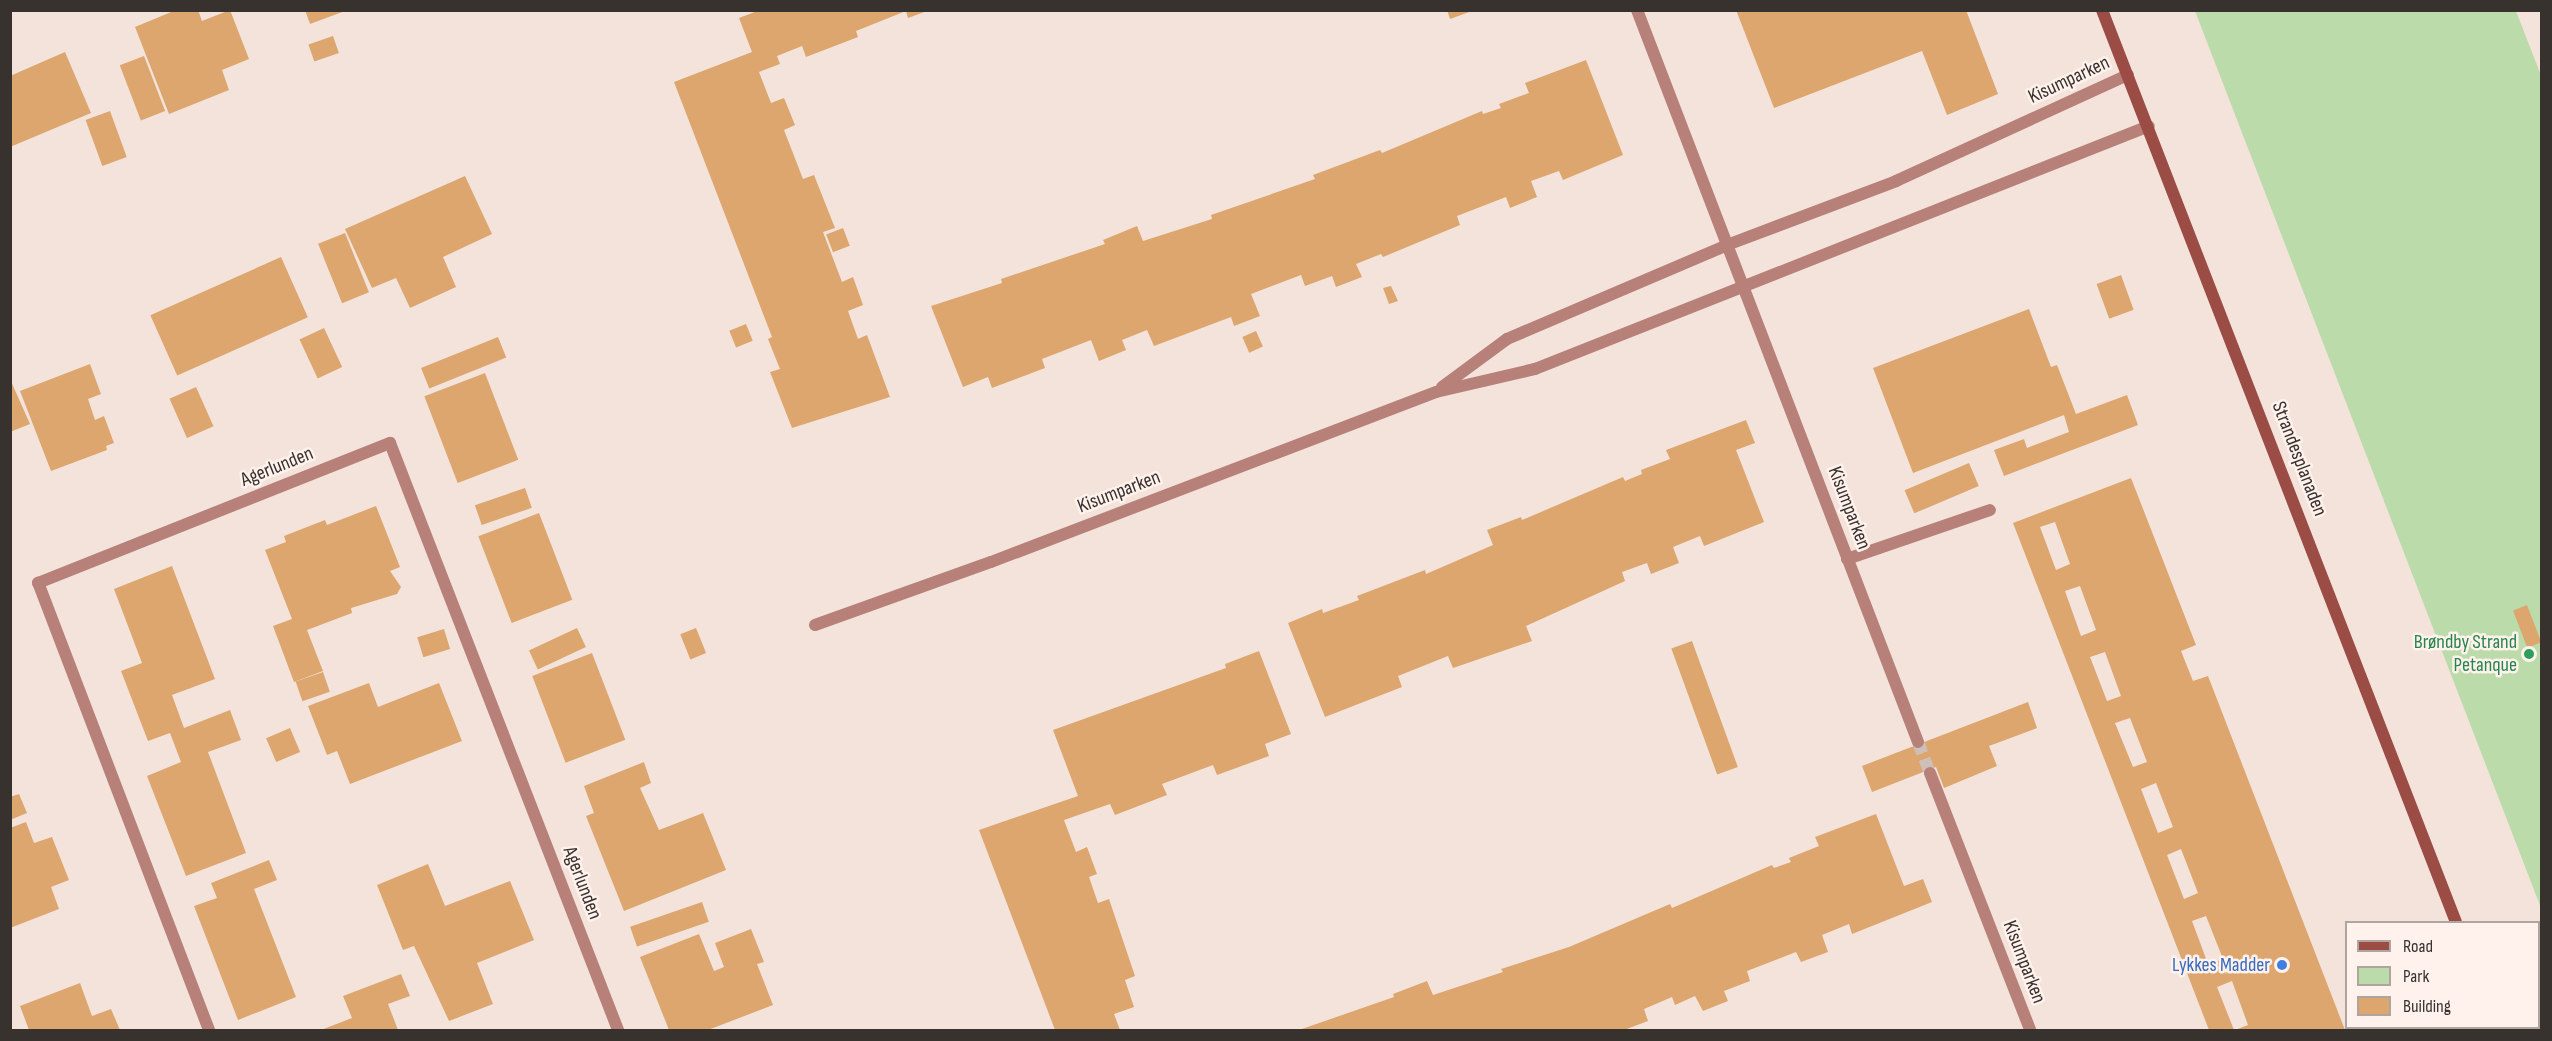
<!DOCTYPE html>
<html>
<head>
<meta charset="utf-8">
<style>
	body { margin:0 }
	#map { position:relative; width:2552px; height:1041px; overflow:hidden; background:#f4e3db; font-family:"Sofia Sans Condensed",sans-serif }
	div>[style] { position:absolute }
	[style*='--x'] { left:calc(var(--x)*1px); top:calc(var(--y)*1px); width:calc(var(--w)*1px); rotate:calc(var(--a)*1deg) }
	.green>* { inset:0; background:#bcdbab }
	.building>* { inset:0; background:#dca66e; transform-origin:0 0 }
	.street-tunnel>* { height:12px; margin-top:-6px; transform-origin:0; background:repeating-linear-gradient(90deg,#cec0b9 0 12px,transparent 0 18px) }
	.lane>* { height:12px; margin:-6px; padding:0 6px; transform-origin:6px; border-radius:6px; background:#b78079 }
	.street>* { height:12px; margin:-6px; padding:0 6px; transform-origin:6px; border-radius:6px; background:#b78079 }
	.secondary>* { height:12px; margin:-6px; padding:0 6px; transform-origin:6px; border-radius:6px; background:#9b4c44 }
	.dots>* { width:16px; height:16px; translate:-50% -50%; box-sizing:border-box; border:3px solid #fff1eb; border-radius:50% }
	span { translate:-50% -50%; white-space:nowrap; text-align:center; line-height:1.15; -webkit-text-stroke:5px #fff1eb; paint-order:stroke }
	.street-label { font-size:20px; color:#38322f }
	.leisure-label { font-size:20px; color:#27864d }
	.right { translate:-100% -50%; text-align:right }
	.shop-label { font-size:20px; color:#366cbe }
	.frame { position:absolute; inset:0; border:12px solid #38322f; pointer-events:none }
	.legend { position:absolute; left:2345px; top:921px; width:195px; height:108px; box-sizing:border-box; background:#fff1eb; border:2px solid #afa5a0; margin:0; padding:8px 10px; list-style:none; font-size:18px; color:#38322f }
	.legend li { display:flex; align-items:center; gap:12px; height:30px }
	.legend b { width:30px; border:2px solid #afa5a0 }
</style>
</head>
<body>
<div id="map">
	<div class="green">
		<div style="clip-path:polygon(2195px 11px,2516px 11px,2542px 78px,2541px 908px)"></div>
	</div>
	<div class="building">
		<div style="clip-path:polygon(176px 10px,198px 10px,202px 21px,230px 10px,249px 59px,222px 70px,229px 90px,169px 114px,135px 27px)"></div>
		<div style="clip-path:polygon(305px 10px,345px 10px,345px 11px,310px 24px)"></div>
		<div style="clip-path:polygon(760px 10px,927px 11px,908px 18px,906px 11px,856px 31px,858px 37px,806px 57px,802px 46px,777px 56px,780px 64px,759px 72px,771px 103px,784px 98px,795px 125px,784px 130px,803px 179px,814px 175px,835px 228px,823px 232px,842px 282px,853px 277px,863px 305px,848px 311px,858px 339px,867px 335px,890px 397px,792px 428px,770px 372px,780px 369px,768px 339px,772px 337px,674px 82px,752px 52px,739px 18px)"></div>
		<div style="clip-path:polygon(1447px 10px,1472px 10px,1472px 11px,1450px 19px)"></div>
		<div style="clip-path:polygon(1736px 10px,1966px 10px,1998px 94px,1947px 115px,1922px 51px,1774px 108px)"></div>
		<div style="left:333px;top:36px;width:18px;height:26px;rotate:71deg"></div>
		<div style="clip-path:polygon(65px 52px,91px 113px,10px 147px,10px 76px)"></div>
		<div style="left:144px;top:56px;width:59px;height:26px;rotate:69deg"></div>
		<div style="clip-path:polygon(1586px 60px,1623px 155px,1563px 180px,1559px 171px,1531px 181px,1537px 197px,1510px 208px,1506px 197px,1457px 216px,1460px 225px,1383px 257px,1381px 254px,1356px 264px,1362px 277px,1336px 287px,1332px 276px,1305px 286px,1301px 275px,1251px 294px,1260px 316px,1234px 326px,1231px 317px,1154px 346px,1147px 330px,1122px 340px,1126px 350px,1099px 361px,1091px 340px,1042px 359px,1045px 368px,992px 388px,988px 377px,963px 387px,931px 306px,1002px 283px,1001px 279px,1105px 244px,1103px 240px,1137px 226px,1143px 241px,1212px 219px,1211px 215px,1315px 179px,1313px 175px,1380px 150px,1382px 153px,1482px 111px,1483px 114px,1501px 108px,1499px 104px,1529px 93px,1525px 83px)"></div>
		<div style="left:110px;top:111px;width:49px;height:26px;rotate:70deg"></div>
		<div style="clip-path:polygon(465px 176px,492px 234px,443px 257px,456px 287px,410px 308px,396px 278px,372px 288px,345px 229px)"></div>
		<div style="left:843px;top:228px;width:19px;height:18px;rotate:69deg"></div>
		<div style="left:345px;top:233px;width:64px;height:29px;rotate:68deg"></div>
		<div style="left:281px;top:257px;width:66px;height:143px;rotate:66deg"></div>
		<div style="left:2121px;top:275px;width:37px;height:26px;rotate:70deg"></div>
		<div style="clip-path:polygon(1391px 286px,1398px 301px,1389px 304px,1383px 288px)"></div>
		<div style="clip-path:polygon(2029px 309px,2051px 367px,2057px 365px,2076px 414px,2127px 395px,2138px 425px,2004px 476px,1994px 450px,2024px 439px,2027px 448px,2069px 432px,2064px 415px,1913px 473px,1873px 368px)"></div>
		<div style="left:746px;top:324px;width:18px;height:18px;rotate:68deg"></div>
		<div style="left:324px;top:328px;width:43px;height:27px;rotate:65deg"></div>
		<div style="left:1256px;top:331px;width:17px;height:15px;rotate:66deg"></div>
		<div style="left:498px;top:337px;width:22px;height:83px;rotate:68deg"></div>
		<div style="clip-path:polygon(90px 364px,101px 394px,88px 399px,95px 420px,104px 416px,114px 443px,106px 446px,107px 450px,51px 471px,20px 391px)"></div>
		<div style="left:485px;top:373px;width:93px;height:65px;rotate:69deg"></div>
		<div style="clip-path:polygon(10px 379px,30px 424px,10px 432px)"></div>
		<div style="left:196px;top:387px;width:43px;height:29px;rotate:66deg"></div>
		<div style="clip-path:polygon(1746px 420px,1755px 443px,1736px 450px,1764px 522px,1704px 546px,1700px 536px,1673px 547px,1679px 563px,1651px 574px,1647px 563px,1622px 572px,1625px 581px,1526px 626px,1532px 641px,1453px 668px,1448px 656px,1398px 676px,1402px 687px,1325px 717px,1288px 623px,1322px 609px,1323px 613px,1359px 600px,1357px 596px,1425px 570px,1426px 574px,1493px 545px,1487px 530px,1521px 517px,1522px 520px,1623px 477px,1625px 481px,1642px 474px,1641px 470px,1670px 459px,1666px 450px)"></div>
		<div style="left:1969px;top:463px;width:25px;height:70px;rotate:67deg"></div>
		<div style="clip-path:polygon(evenodd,2131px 478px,2196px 645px,2181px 651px,2193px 681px,2208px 676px,2345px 1030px,2235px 1030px,2248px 1025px,2232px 981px,2217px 987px,2234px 1030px,2209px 1030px,2013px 523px,2131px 478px,2055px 522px,2070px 564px,2056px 570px,2040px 527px,2055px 522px,2131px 478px,2080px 586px,2096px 630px,2081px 636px,2065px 591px,2080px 586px,2131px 478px,2105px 652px,2121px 696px,2107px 701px,2090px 657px,2105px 652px,2131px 478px,2130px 718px,2147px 762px,2133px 767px,2115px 723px,2130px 718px,2131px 478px,2156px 783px,2173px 827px,2158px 833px,2141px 789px,2156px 783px,2131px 478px,2181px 849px,2198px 893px,2184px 899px,2167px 855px,2181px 849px,2131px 478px,2206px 916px,2223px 959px,2208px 964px,2192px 921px,2206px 916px)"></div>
		<div style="left:525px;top:488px;width:21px;height:53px;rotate:71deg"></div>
		<div style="clip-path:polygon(376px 506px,400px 567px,390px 571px,401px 587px,397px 594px,351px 608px,352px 613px,307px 630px,323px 671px,294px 682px,273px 626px,292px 619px,265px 550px,286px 542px,284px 536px,325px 520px,327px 525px)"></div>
		<div style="left:539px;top:513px;width:93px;height:65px;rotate:69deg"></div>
		<div style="clip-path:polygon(172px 566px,215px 679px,172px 695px,184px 728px,230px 710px,241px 740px,208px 752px,246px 853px,186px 876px,147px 776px,181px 762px,170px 733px,148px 741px,121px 671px,142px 663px,114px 589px)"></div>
		<div style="left:2527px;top:605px;width:40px;height:15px;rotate:69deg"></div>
		<div style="left:577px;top:628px;width:21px;height:53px;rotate:65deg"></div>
		<div style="left:696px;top:628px;width:27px;height:17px;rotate:68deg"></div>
		<div style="left:444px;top:629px;width:21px;height:28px;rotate:73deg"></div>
		<div style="left:1692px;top:641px;width:134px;height:22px;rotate:70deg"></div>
		<div style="clip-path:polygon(1259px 651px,1291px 734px,1265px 744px,1269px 756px,1217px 775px,1213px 765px,1162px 784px,1167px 795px,1115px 815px,1110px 804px,1064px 820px,1076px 852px,1087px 847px,1097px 874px,1089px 877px,1098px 903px,1109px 899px,1135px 976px,1125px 980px,1134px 1007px,1114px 1014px,1120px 1030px,1055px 1030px,979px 830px,1078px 796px,1053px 730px,1226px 668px,1225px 664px)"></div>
		<div style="left:592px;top:653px;width:93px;height:64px;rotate:69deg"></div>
		<div style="left:323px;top:672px;width:21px;height:29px;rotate:71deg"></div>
		<div style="clip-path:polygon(369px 683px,378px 707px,439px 683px,462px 741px,350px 784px,337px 751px,327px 755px,308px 706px)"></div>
		<div style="clip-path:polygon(2028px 702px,2037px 728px,1989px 746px,1997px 766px,1944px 788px,1936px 767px,1872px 792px,1862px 766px)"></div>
		<div style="left:290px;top:728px;width:26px;height:26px;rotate:67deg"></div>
		<div style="clip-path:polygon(644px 762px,651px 783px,640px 788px,659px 830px,703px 813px,726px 870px,624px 911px,586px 816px,594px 813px,584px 786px)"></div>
		<div style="clip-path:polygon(19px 794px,27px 813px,10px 820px,10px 797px)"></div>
		<div style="clip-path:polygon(1876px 814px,1904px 886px,1923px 879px,1932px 902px,1852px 934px,1849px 924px,1822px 935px,1828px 952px,1801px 962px,1796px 952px,1747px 971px,1750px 981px,1724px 991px,1728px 1001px,1703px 1011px,1695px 996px,1675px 1005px,1672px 997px,1644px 1009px,1648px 1021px,1624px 1030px,1299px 1030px,1394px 997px,1393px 994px,1427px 981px,1433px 995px,1503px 972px,1501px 969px,1569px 947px,1670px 904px,1672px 908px,1772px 865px,1774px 868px,1791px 862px,1789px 858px,1819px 846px,1815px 837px)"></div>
		<div style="clip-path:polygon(26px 822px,34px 843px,52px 837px,69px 880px,51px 887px,59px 909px,10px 928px,10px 828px)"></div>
		<div style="clip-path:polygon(269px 860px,277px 880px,254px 889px,296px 997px,238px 1020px,194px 906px,217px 898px,211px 883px)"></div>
		<div style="clip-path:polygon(428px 864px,445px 906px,510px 881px,534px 940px,477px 963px,493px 1004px,449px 1021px,414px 946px,403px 950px,377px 885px)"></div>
		<div style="left:702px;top:902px;width:21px;height:76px;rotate:71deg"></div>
		<div style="clip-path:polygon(751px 929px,764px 962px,757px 964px,773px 1005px,708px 1030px,669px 1030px,640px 957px,699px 934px,714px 971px,724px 967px,715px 943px)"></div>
		<div style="clip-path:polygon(401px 974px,410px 996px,388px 1004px,398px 1030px,321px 1030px,352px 1018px,343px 996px)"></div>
		<div style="clip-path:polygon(80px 983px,92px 1016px,111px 1009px,120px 1030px,29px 1030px,20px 1006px)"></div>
	</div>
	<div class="street-tunnel">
		<div style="--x:1918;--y:742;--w:33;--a:69"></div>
	</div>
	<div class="lane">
		<div style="--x:1847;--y:559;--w:151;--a:-18.9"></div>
	</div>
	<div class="street">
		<div style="--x:1637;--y:10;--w:784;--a:69"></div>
		<div style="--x:1442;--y:387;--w:81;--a:-36.4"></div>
		<div style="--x:1507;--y:339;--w:239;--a:-23.1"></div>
		<div style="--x:1727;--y:245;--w:181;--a:-20.7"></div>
		<div style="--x:1896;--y:181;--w:255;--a:-24.6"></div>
		<div style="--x:815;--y:625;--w:187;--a:-19.7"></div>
		<div style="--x:991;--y:562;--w:476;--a:-20.9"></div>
		<div style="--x:1436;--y:392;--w:102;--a:-13.1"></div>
		<div style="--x:1535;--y:369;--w:660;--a:-21.59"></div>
		<div style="--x:1930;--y:773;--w:276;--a:68.7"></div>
		<div style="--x:209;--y:1030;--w:479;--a:-110.9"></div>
		<div style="--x:38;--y:583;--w:379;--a:-21.7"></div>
		<div style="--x:390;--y:443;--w:630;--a:68.77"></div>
	</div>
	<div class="secondary">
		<div style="--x:2102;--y:10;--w:978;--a:68.79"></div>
		<div style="--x:2496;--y:1028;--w:2;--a:63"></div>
	</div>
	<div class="dots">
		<div style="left:2529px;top:654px;background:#2e9e5b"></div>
		<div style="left:2282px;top:965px;background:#3f7fe0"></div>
	</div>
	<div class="street-label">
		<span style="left:2069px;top:80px;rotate:-25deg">Kisumparken</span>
		<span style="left:2299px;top:459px;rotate:69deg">Strandesplanaden</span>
		<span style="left:277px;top:467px;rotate:-22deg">Agerlunden</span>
		<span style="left:1119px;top:492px;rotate:-21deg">Kisumparken</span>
		<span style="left:1849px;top:508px;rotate:69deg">Kisumparken</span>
		<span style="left:582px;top:883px;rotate:69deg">Agerlunden</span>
		<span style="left:2024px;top:962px;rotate:69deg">Kisumparken</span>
	</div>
	<div class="leisure-label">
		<span class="right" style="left:2517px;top:654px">Brøndby Strand<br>Petanque</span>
	</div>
	<div class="shop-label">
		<span class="right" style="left:2270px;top:965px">Lykkes Madder</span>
	</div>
	<div class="frame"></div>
	<ul class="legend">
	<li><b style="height:8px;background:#9b4c44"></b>Road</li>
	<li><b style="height:16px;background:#bcdbab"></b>Park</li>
	<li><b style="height:16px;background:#dca66e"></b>Building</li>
	</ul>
</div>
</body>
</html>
